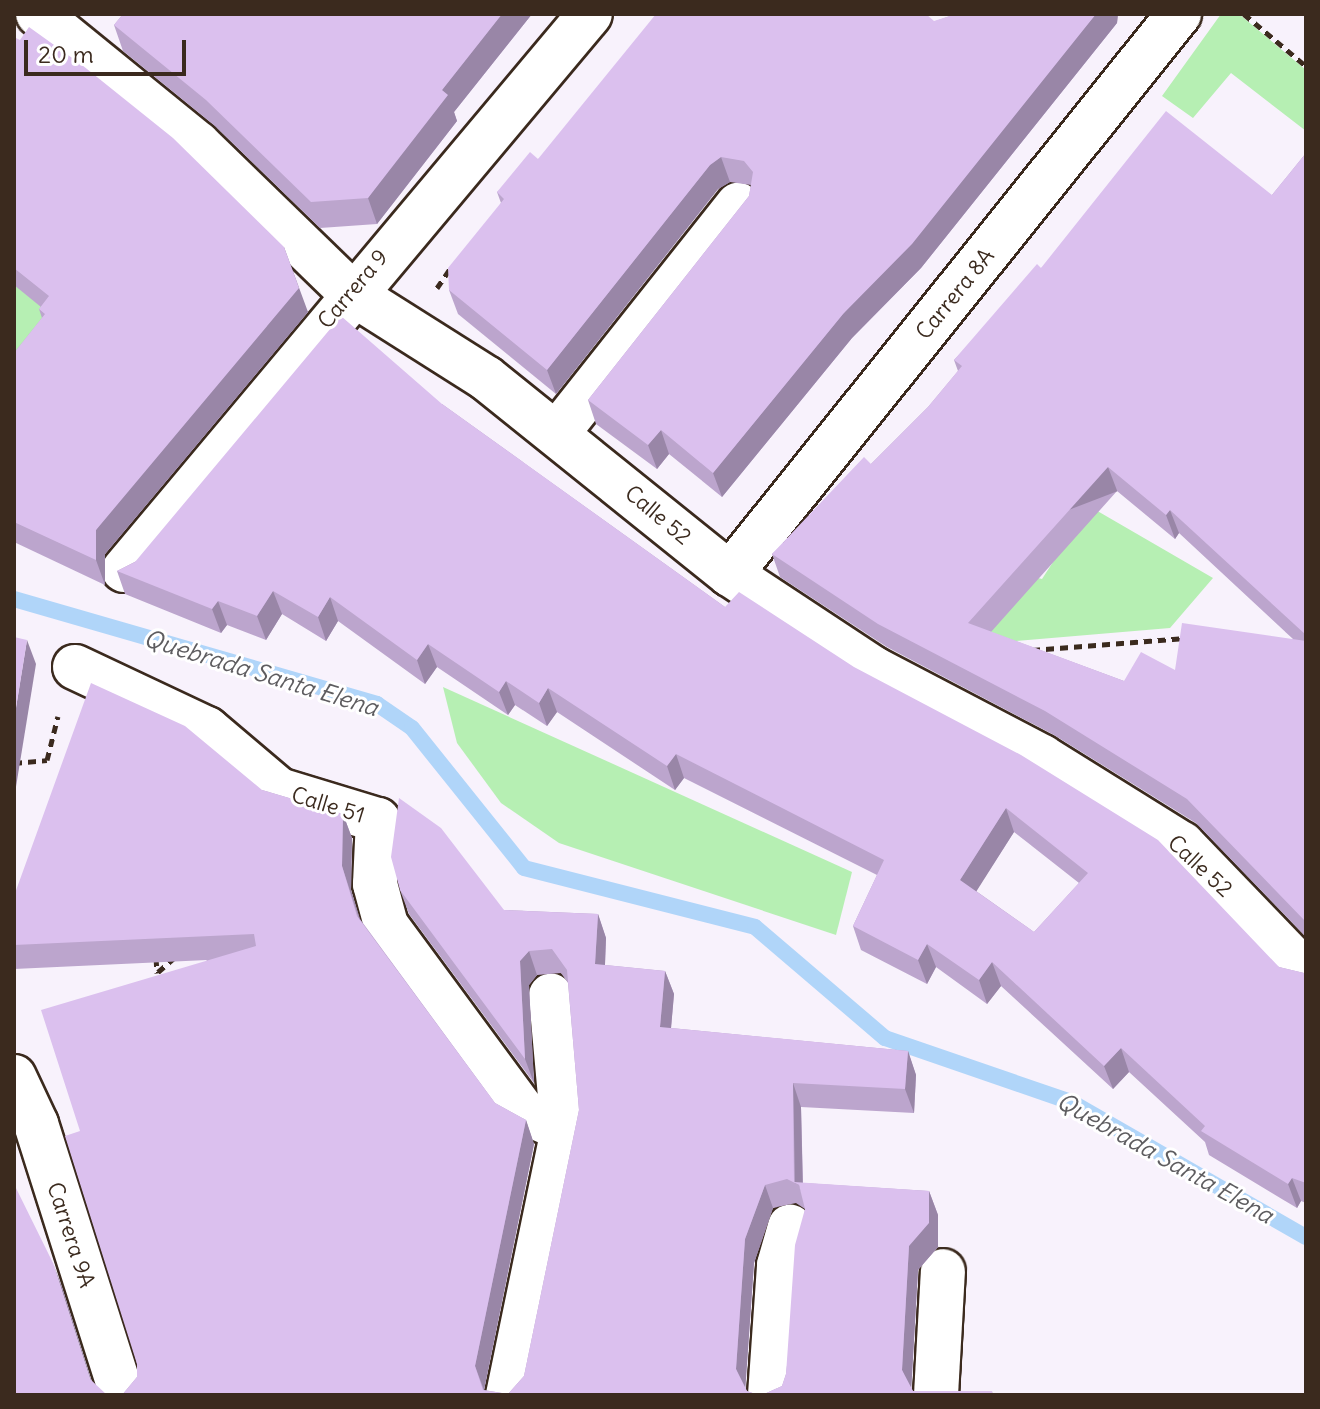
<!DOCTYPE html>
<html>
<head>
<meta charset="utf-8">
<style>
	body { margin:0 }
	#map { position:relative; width:1320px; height:1409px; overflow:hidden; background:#f8f2fc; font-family:Delius,sans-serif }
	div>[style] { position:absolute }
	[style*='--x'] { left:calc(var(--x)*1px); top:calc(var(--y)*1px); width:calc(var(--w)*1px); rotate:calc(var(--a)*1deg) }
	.green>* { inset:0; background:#b6efb3 }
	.stream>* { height:16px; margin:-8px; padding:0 8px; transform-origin:8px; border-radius:8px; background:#b0d5f9 }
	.path>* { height:5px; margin-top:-2.5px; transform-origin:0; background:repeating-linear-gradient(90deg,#3b2a1e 0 8px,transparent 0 14px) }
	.roads { filter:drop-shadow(2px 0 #3b2a1e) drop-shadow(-2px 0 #3b2a1e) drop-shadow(0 2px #3b2a1e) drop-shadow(0 -2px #3b2a1e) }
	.minor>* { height:44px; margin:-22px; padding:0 22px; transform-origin:22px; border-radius:22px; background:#fff }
	.wall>* { inset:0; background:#bca5cd }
	.shaded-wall>* { inset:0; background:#9986a7; transform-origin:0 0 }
	.building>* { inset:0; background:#dbc0ee }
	span { translate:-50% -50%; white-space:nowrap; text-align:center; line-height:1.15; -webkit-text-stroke:6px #fff; paint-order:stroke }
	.street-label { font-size:22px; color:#3b2a1e }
	.water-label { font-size:24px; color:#5e5d60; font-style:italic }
	.frame { position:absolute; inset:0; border:16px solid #3b2a1e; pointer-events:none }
	.scale { position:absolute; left:24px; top:40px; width:162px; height:36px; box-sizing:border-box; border:4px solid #3b2a1e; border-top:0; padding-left:10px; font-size:24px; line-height:28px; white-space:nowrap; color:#3b2a1e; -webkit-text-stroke:6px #fff; paint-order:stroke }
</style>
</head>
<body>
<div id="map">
	<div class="green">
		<div style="clip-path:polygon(1221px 14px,1239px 14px,1306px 70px,1306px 131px,1231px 73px,1193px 118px,1162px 96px)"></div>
		<div style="clip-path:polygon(14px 205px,52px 316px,14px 367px)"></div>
		<div style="clip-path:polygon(1075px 498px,1213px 578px,1170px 628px,993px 643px,980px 629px,1019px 573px,1042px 579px,1068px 539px)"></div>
		<div style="clip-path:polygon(443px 687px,852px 872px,836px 935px,559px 843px,501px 803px,457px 743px)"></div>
	</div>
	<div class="stream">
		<div style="--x:14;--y:599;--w:378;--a:16.1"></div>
		<div style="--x:377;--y:704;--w:42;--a:34.4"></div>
		<div style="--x:412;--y:728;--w:179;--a:51.3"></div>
		<div style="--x:524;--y:868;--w:238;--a:14.3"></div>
		<div style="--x:755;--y:927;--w:171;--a:40.5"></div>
		<div style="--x:885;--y:1038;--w:197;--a:19"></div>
		<div style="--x:1071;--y:1102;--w:271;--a:29.9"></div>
	</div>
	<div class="path">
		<div style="--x:1244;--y:14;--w:81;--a:40"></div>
		<div style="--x:437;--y:288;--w:27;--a:-56"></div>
		<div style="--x:1032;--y:650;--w:154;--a:-4.5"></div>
		<div style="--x:14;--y:763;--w:33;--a:-5"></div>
		<div style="--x:47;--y:760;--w:45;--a:-76"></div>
		<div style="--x:156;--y:958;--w:15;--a:86"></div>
		<div style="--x:158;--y:972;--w:21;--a:-41"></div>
	</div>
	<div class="roads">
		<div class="minor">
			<div style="--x:38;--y:14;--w:206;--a:39.1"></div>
			<div style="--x:198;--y:144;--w:212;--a:44.2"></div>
			<div style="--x:350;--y:292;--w:161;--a:32.3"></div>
			<div style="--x:486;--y:378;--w:313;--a:38.8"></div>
			<div style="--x:730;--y:574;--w:173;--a:33.4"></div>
			<div style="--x:874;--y:669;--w:190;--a:27.6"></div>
			<div style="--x:1042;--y:757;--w:165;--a:31.9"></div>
			<div style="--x:1182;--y:844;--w:179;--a:46.1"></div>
			<div style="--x:558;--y:432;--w:290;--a:-51.6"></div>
			<div style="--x:124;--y:570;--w:725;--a:-50.03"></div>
			<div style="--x:730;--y:574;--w:718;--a:-51.28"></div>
			<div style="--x:75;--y:667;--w:146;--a:25.2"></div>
			<div style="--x:207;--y:729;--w:94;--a:40.3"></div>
			<div style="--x:279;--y:790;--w:103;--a:16.9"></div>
			<div style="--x:378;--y:820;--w:64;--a:92.7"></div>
			<div style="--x:375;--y:884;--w:42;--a:75"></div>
			<div style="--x:386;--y:925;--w:232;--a:53.6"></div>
			<div style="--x:524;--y:1112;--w:43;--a:23.6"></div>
			<div style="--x:14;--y:1077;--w:52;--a:64.9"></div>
			<div style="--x:36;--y:1124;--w:284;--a:72.4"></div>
			<div style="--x:508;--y:1395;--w:272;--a:-78.3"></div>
			<div style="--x:563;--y:1129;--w:134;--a:-95.2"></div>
			<div style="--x:770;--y:1395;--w:130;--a:-86"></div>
			<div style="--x:779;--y:1265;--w:40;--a:-74"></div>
			<div style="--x:936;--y:1395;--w:124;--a:-86.8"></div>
		</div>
	</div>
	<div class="wall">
		<div style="clip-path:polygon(123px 14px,532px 14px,454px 112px,457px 121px,377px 224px,320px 228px,215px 126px,123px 51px,114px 25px)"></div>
		<div style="clip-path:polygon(956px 14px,1118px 14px,1117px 23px,921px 268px,852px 338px,722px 497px,669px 454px,657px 469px,596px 424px,588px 400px,749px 196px,751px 185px,730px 182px,718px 189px,556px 394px,458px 314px,449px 290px,501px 203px,497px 192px,538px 159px)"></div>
		<div style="clip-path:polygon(14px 37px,308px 312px,105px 554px,105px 585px,14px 542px,14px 353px,42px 318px,39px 309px,41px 307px,14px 285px)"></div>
		<div style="clip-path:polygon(evenodd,1306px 153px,1306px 937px,1196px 823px,1054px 735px,887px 647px,780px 577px,772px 554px,871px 464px,928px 407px,958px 371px,954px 360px,1041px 268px,1272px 195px,1306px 153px,1117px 491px,1175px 539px,1179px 533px,1293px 639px,1175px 670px,1124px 681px,991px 632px,1117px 491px)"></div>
		<div style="clip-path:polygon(evenodd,442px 404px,725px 607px,1279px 967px,1304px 973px,1306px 971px,1306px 1203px,1301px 1201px,1297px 1208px,1209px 1155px,1205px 1142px,1129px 1072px,1113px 1089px,1001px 986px,987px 1004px,936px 967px,927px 984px,861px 950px,853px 926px,877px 875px,684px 778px,675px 790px,557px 712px,547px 726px,515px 705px,508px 715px,437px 667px,425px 684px,338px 621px,326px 641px,282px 614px,266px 640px,227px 625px,221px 633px,125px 594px,117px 571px,442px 404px,1014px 832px,1079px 883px,1034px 932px,976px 891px,1014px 832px)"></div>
		<div style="clip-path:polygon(262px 790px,343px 814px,352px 838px,351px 890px,360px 919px,495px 1103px,526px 1120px,534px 1144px,484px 1390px,508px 1394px,524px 1376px,579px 1110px,568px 983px,561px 973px,537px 975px,529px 985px,534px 1083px,409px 914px,400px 890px,504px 910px,598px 914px,606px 938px,605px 965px,665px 971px,674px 994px,671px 1028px,908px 1051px,916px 1075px,914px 1113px,801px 1107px,803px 1183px,929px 1191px,938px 1215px,938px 1247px,918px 1270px,911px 1388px,913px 1391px,992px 1391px,993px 1395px,762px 1395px,782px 1386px,786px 1374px,805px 1209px,796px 1203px,773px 1208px,754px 1263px,745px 1388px,747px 1391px,758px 1395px,122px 1395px,137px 1377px,137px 1364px,80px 1131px,207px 960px,14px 969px,14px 896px)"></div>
	</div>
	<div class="shaded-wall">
		<div style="clip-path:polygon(502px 14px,532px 14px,454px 112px,457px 121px,377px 224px,368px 198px,442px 90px)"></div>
		<div style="clip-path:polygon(1096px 14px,1118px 14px,1117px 23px,921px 268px,852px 338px,722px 497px,713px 473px,843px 314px)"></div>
		<div style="clip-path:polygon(721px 157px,730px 182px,718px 189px,556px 394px,547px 370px,710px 165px)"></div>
		<div style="clip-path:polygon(284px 247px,308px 312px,105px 554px,105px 585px,96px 560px,96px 530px)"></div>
		<div style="clip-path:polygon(661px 430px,669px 454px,657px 469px,648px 445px)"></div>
		<div style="left:1108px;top:467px;width:26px;height:210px;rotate:69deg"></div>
		<div style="clip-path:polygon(1170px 510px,1179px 533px,1175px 539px,1166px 515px)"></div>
		<div style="clip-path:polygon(273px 591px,282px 614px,266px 640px,257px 616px)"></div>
		<div style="clip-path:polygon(330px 597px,338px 621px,326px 641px,318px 617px)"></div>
		<div style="clip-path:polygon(218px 601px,227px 625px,221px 633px,212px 609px)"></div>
		<div style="clip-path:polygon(27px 640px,36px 664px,14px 799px,14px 720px)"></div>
		<div style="clip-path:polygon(428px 644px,437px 667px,425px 684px,417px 660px)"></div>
		<div style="clip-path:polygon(506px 681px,515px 705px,508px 715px,499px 692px)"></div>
		<div style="clip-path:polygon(548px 688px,557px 712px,547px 726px,539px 703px)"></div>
		<div style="clip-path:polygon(676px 754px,684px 778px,675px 790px,667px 766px)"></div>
		<div style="clip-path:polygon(1006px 808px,1014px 832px,969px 903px,960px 880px)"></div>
		<div style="clip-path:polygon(343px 814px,352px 838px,351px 890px,366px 940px,342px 866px)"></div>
		<div style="clip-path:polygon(598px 914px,606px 938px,604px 988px,595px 964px)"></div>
		<div style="clip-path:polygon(927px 944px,936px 967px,927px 984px,918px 960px)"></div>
		<div style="clip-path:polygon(529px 951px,537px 975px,529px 985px,534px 1083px,525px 1059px,520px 961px)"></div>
		<div style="clip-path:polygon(992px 962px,1001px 986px,987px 1004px,979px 980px)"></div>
		<div style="clip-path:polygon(665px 971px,674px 994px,669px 1051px,660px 1027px)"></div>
		<div style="clip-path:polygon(1121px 1048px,1129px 1072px,1113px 1089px,1104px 1066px)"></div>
		<div style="clip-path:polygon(908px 1051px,916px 1075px,914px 1113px,905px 1089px)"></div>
		<div style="clip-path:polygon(793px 1083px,801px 1107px,803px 1197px,799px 1185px,795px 1183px)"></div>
		<div style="clip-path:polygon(526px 1120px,534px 1144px,484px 1390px,475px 1366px)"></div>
		<div style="clip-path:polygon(1292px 1178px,1301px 1201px,1297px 1208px,1288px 1184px)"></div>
		<div style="clip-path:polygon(765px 1185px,773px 1208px,754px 1263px,745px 1393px,736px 1369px,745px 1239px)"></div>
		<div style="clip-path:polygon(929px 1191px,938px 1215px,938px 1247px,918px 1270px,911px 1394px,902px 1370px,909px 1246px)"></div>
		<div style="clip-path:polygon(53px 1263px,62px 1287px,96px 1395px,90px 1379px)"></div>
	</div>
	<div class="building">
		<div style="clip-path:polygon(123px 14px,502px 14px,442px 90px,448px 95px,368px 198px,311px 202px,206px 100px,114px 25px)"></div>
		<div style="clip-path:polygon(656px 14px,926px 14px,934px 21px,956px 14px,1096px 14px,912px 244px,843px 314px,713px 473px,661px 430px,648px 445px,588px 400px,749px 196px,753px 172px,744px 161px,721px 157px,710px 165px,547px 370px,449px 290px,448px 268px,504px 199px,497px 192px,530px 152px,538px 159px)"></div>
		<div style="clip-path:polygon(29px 27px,82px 65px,173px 138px,284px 247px,299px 288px,96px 530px,96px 560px,14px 522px,14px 353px,45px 314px,39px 309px,49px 296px,14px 268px,14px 37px,20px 40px)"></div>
		<div style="clip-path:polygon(1166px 111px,1272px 195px,1306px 153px,1306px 635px,1170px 510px,1166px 515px,1108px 467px,968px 623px,1124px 681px,1141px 652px,1175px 670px,1182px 623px,1306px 641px,1306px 922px,1187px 799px,1045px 711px,878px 624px,772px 554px,864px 457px,871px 464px,928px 407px,962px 366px,954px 360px,1037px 264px,1041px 268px)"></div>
		<div style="clip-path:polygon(evenodd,341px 316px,442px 404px,725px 607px,739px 592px,854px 667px,1021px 755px,1158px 840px,1279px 967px,1304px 973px,1306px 971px,1306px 1183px,1292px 1178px,1288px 1184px,1201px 1131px,1205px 1126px,1121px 1048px,1104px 1066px,992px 962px,979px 980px,927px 944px,918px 960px,853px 926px,884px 860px,676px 754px,667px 766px,548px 688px,539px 703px,506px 681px,499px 692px,428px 644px,417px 660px,330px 597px,318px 617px,273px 591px,257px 616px,218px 601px,212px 609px,117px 571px,135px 562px,341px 316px,1006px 808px,1088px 873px,1034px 932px,960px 880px,1006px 808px)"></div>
		<div style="clip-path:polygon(14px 637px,27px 640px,14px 720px)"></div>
		<div style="clip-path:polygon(91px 683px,185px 726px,262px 790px,343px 814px,342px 866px,357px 916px,495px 1103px,526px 1120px,475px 1366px,483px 1390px,508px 1394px,524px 1376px,579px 1110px,567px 970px,552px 949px,529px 951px,520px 961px,525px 1059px,400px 890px,391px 857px,399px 798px,441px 828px,504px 910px,598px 914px,595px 964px,665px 971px,660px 1027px,908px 1051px,905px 1089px,793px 1083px,794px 1182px,929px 1191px,929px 1223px,909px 1246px,902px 1370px,913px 1391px,992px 1391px,992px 1395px,762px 1395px,782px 1386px,786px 1374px,795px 1245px,805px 1209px,799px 1185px,787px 1179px,765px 1185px,745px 1239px,736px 1369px,747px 1391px,758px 1395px,112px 1395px,122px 1395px,137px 1377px,137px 1364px,65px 1136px,80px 1131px,41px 1010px,256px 946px,254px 934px,14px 945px,14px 896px)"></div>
		<div style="clip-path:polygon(14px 1184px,53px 1263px,90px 1379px,107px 1395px,14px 1395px)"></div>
	</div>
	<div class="street-label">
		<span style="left:353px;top:289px;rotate:-50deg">Carrera 9</span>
		<span style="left:955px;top:294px;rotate:-51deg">Carrera 8A</span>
		<span style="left:658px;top:515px;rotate:40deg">Calle 52</span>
		<span style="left:328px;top:805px;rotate:17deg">Calle 51</span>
		<span style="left:1200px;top:866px;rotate:43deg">Calle 52</span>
		<span style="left:71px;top:1235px;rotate:72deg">Carrera 9A</span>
	</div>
	<div class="water-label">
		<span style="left:261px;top:673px;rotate:17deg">Quebrada Santa Elena</span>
		<span style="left:1165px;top:1158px;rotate:29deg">Quebrada Santa Elena</span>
	</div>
	<div class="frame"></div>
	<div class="scale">20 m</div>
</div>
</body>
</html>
